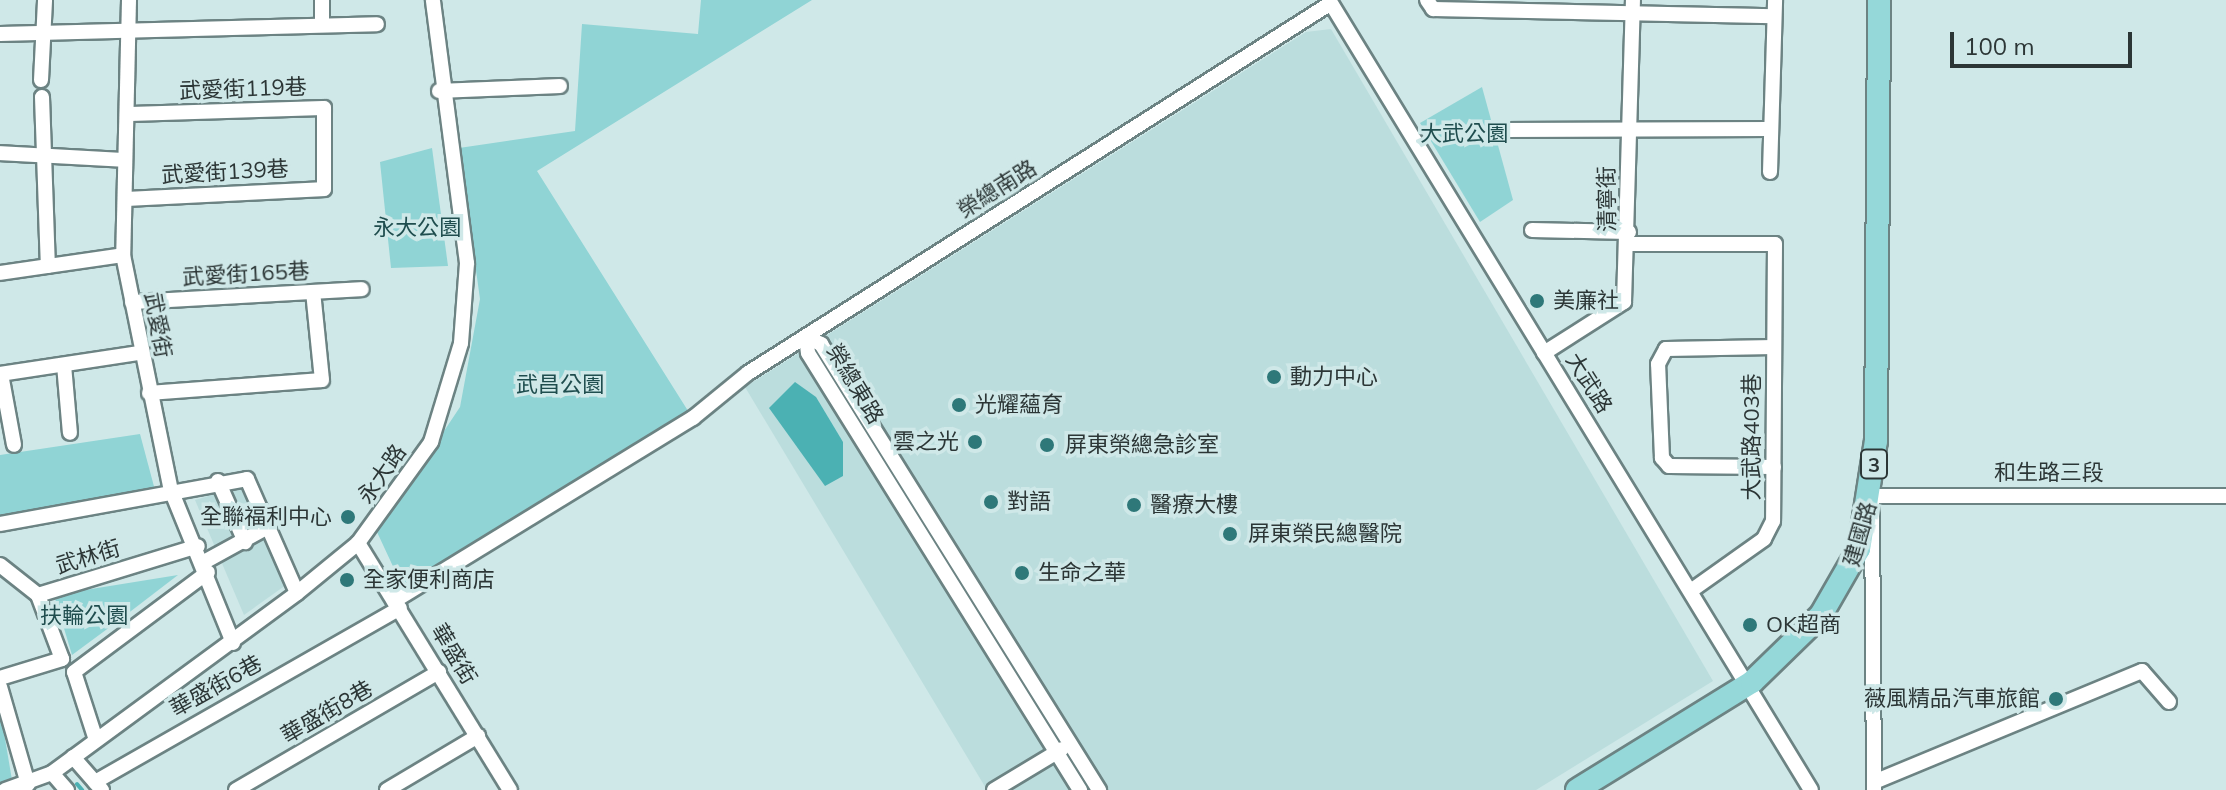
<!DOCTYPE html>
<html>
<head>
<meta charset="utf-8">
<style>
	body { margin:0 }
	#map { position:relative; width:2226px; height:790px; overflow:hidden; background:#cfe8e8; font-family:Mulish,"Noto Sans TC",sans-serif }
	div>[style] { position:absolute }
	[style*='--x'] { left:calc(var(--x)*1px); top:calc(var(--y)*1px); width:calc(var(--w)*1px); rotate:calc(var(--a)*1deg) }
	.built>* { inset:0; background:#bdd }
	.green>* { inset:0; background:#90d4d5 }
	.water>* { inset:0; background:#4bb1b3 }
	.stream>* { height:4px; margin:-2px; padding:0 2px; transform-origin:2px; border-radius:2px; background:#4bb1b3 }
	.roads { filter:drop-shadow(2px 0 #6c8383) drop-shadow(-2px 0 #6c8383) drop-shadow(0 2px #6c8383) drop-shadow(0 -2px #6c8383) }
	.minor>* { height:14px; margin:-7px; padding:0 7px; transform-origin:7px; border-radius:7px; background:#fff }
	.primary>* { height:22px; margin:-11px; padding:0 11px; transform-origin:11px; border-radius:11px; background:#95d8d9 }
	.dots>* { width:22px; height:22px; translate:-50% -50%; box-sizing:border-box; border:4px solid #cfe8e8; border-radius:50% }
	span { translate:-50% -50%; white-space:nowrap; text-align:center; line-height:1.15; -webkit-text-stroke:7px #cfe8e8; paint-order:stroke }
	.shield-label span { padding:2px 6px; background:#cfe8e8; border:2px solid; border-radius:6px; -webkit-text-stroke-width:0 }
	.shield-label { font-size:20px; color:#2c3636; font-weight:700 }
	.street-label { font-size:22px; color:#2c3636 }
	.park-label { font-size:22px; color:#1f4d4e }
	.poi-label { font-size:22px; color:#2c3636 }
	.left { translate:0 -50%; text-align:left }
	.right { translate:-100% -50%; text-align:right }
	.scale { position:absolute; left:1950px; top:32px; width:182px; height:36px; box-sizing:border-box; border:4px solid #2c3636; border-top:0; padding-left:10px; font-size:24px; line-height:28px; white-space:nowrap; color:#2c3636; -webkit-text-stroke:6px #cfe8e8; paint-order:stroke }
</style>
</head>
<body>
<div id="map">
	<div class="built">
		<div style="clip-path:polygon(1331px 29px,1713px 681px,1536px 790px,987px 790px,745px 387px,1306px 32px)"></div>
		<div style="clip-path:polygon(243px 486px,286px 585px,244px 615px,195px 500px)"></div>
	</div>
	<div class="green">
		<div style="clip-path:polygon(701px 0,812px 0,537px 171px,690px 414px,404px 590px,377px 532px,460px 407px,480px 299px,459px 148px,575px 131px,582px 24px,698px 34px)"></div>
		<div style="clip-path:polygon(1482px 87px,1513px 200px,1480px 222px,1420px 123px)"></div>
		<div style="clip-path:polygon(432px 148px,448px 266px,391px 268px,380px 162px)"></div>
		<div style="clip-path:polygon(140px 434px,156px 494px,0 527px,0 455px)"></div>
		<div style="clip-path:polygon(178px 575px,118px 621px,72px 655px,54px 595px)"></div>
		<div style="clip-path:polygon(0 709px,12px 780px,0 783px)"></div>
	</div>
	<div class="water">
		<div style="clip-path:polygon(795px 382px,816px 397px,843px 442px,843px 476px,825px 486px,769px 408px)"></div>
	</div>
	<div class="stream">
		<div style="--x:77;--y:784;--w:8;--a:50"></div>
	</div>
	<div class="roads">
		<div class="minor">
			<div style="--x:129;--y:0;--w:255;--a:91.3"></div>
			<div style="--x:123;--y:255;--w:240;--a:78.5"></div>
			<div style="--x:171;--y:490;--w:165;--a:67.9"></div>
			<div style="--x:322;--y:0;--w:25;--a:90"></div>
			<div style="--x:1329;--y:0;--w:925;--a:58.61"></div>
			<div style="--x:1427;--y:0;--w:11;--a:56"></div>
			<div style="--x:1433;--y:9;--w:341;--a:1.2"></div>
			<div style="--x:0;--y:34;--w:377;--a:-1.5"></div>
			<div style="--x:41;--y:80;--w:80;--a:-87.1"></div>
			<div style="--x:439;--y:91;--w:121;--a:-2.4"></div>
			<div style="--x:42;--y:97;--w:169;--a:88"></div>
			<div style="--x:1503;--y:130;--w:267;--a:-0.2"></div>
			<div style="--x:0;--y:153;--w:125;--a:3.2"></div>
			<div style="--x:1770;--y:172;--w:172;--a:-88.3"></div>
			<div style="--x:128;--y:199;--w:196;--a:-2.9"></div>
			<div style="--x:324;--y:189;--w:81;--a:-90"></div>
			<div style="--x:324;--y:108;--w:195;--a:178.2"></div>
			<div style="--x:1532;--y:230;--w:97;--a:1.2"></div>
			<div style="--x:1630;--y:244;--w:145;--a:0"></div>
			<div style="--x:1775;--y:244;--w:277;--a:90.4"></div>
			<div style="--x:1773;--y:521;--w:20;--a:117"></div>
			<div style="--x:1764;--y:539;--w:88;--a:144.7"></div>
			<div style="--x:0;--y:273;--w:124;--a:-8.3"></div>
			<div style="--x:132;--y:302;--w:230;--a:-3.2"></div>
			<div style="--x:806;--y:337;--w:17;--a:25"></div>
			<div style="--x:821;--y:344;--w:526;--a:58.06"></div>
			<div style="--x:806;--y:337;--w:16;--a:83"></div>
			<div style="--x:808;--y:353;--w:515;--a:58.1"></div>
			<div style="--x:1544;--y:353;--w:95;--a:-32.5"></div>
			<div style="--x:1624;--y:302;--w:302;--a:-88.3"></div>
			<div style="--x:64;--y:365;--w:68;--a:85"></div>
			<div style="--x:0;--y:374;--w:141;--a:-8.6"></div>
			<div style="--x:1;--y:374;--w:72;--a:79.6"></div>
			<div style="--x:149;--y:393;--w:173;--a:-4.3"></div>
			<div style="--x:322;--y:380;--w:88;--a:-95.8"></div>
			<div style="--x:1774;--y:467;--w:105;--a:-179.5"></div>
			<div style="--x:1669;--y:466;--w:11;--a:-131"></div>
			<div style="--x:1662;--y:458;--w:94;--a:-92.4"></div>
			<div style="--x:1658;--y:364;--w:17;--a:-62"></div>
			<div style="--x:1666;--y:349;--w:108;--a:-1.1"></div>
			<div style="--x:218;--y:481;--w:67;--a:66.1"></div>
			<div style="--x:0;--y:524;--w:251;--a:-10.3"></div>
			<div style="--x:247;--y:479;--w:124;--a:66.3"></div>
			<div style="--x:358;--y:543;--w:290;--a:58.4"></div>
			<div style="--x:204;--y:562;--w:73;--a:-28.7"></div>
			<div style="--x:0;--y:565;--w:48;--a:38.3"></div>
			<div style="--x:38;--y:595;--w:167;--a:-17"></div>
			<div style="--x:394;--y:601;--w:351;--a:-31.5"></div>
			<div style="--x:693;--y:418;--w:71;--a:-39.3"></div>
			<div style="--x:748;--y:373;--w:690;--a:-32.4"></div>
			<div style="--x:0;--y:678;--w:65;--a:-17"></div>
			<div style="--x:62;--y:659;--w:68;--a:-110.6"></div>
			<div style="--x:0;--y:687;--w:101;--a:73.9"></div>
			<div style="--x:96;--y:740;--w:71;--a:-107.9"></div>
			<div style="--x:74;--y:672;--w:167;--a:-36.7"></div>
			<div style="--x:73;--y:757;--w:44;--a:48.7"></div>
			<div style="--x:52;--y:773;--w:23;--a:49"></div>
			<div style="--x:95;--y:782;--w:351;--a:-29.7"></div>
			<div style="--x:1874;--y:782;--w:290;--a:-22.5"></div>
			<div style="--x:2142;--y:671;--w:41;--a:48.9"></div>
			<div style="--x:5;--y:790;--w:50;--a:-19.9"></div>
			<div style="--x:52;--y:773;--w:304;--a:-36.3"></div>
			<div style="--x:297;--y:593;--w:79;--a:-39.3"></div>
			<div style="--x:358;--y:543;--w:125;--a:-54.1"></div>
			<div style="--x:431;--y:442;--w:103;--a:-73.1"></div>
			<div style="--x:461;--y:343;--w:80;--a:-85.7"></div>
			<div style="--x:467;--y:263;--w:265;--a:-97.4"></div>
			<div style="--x:236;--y:790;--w:235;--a:-30.2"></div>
			<div style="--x:387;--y:790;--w:106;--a:-30.7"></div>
			<div style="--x:994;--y:790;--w:79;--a:-31.1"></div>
			<div style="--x:1874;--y:790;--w:294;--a:-90.4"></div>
			<div style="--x:1872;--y:496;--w:354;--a:0"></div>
		</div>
		<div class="primary">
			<div style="--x:1577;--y:790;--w:206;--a:-31.7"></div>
			<div style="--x:1752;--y:682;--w:96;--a:-44.2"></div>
			<div style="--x:1821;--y:615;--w:76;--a:-60.1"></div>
			<div style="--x:1859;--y:549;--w:109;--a:-81.1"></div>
			<div style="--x:1876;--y:441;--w:441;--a:-89.6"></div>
		</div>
	</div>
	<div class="dots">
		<div style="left:1537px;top:301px;background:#2e7879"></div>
		<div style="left:1274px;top:377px;background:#2e7879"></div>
		<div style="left:959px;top:405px;background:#2e7879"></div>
		<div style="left:975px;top:442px;background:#2e7879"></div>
		<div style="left:1047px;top:445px;background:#2e7879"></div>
		<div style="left:991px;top:502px;background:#2e7879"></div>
		<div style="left:1134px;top:505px;background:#2e7879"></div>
		<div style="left:348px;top:517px;background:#2e7879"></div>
		<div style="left:1230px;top:534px;background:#2e7879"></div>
		<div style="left:1022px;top:573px;background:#2e7879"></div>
		<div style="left:347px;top:580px;background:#2e7879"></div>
		<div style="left:1750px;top:625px;background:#2e7879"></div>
		<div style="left:2056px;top:699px;background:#2e7879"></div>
	</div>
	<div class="shield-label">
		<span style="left:1874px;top:464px">3</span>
	</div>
	<div class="street-label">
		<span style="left:243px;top:89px;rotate:-2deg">武愛街119巷</span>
		<span style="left:225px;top:172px;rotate:-3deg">武愛街139巷</span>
		<span style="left:997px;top:189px;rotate:-32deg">榮總南路</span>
		<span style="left:1607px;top:199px;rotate:-91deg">清寧街</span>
		<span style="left:246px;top:274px;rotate:-3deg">武愛街165巷</span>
		<span style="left:158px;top:325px;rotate:80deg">武愛街</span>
		<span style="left:1589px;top:383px;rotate:58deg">大武路</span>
		<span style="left:855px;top:384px;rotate:59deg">榮總東路</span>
		<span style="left:1752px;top:437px;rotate:-90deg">大武路403巷</span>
		<span style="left:2049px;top:473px">和生路三段</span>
		<span style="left:382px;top:474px;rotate:-55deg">永大路</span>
		<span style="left:1860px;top:534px;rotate:-74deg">建國路</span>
		<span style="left:88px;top:557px;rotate:-17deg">武林街</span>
		<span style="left:454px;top:654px;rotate:59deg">華盛街</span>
		<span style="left:216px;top:686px;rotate:-29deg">華盛街6巷</span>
		<span style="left:327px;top:712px;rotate:-30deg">華盛街8巷</span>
	</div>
	<div class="park-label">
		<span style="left:1464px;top:134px">大武公園</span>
		<span style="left:417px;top:228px">永大公園</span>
		<span style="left:560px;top:385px">武昌公園</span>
		<span style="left:84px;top:616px">扶輪公園</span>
	</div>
	<div class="poi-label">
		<span class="left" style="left:1553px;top:301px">美廉社</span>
		<span class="left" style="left:1290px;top:377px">動力中心</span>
		<span class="left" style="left:975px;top:405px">光耀蘊育</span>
		<span class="right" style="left:959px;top:442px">雲之光</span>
		<span class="left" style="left:1065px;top:445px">屏東榮總急診室</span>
		<span class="left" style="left:1007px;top:502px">對語</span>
		<span class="left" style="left:1150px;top:505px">醫療大樓</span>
		<span class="right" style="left:332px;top:517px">全聯福利中心</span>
		<span class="left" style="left:1248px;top:534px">屏東榮民總醫院</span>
		<span class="left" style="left:1038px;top:573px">生命之華</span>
		<span class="left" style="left:363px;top:580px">全家便利商店</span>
		<span class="left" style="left:1766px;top:625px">OK超商</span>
		<span class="right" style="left:2040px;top:699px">薇風精品汽車旅館</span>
	</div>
	<div class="scale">100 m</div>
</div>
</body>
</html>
